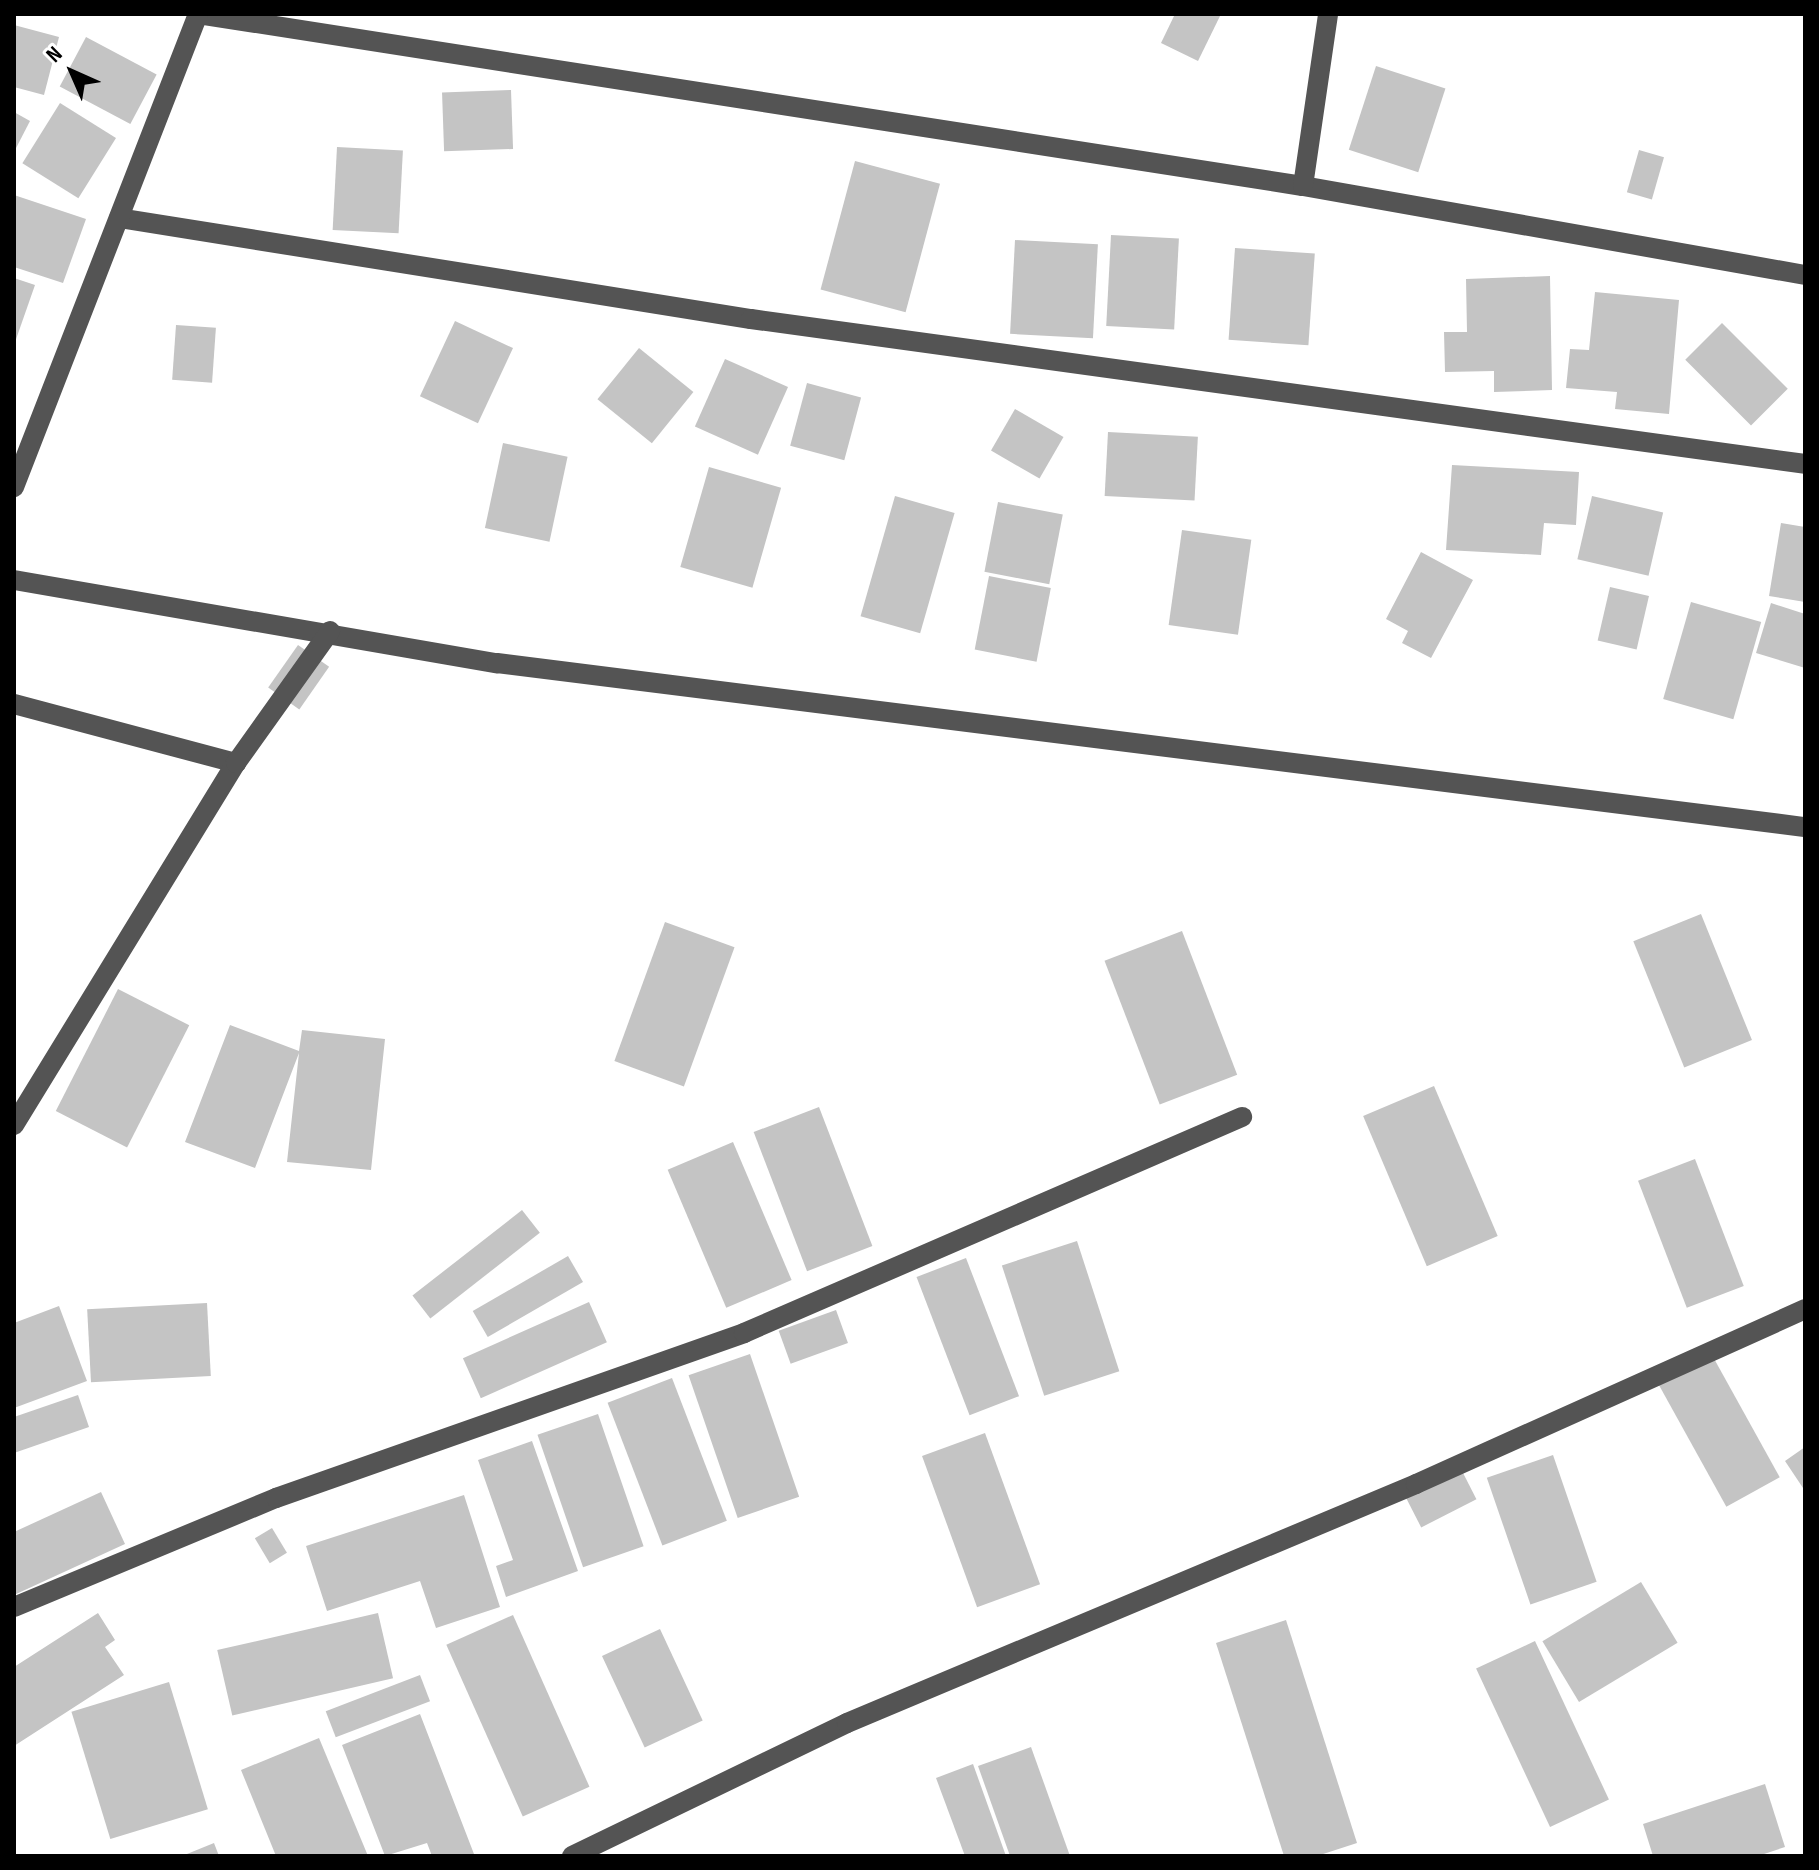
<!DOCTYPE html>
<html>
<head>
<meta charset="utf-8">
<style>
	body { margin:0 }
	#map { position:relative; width:1819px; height:1870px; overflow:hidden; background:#fff; font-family:"Sofia Sans Condensed",sans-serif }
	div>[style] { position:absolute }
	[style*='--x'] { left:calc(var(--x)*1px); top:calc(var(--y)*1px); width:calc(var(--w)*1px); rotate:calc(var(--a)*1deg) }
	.building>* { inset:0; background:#c4c4c4; transform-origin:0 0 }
	.minor>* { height:20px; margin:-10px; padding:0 10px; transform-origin:10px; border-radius:10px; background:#545454 }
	span { translate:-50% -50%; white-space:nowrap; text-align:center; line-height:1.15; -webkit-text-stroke:7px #fff; paint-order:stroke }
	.frame { position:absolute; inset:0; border:16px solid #000; pointer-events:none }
	.north { position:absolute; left:32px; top:32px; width:80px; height:80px; -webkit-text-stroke:6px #fff; paint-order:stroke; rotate:315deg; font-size:22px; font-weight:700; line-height:32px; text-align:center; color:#000 }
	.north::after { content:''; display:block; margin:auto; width:28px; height:36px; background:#000; clip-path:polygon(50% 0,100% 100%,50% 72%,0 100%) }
</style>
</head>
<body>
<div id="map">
	<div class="building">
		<div style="clip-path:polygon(1175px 14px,1221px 14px,1198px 61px,1161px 43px)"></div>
		<div style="clip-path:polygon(14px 25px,59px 37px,44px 95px,14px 87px)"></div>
		<div style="left:86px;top:37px;width:80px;height:56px;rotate:28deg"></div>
		<div style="left:1376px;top:66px;width:73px;height:88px;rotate:18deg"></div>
		<div style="left:511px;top:90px;width:59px;height:69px;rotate:88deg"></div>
		<div style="left:60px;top:103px;width:66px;height:71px;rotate:32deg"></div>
		<div style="clip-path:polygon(14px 112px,30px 121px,14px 152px)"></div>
		<div style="left:337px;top:147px;width:66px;height:83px;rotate:3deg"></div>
		<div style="left:1639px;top:150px;width:26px;height:44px;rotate:16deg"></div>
		<div style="left:855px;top:161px;width:88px;height:133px;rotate:15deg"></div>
		<div style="clip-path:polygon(14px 195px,86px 219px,63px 283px,14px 267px)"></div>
		<div style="left:1111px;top:235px;width:68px;height:91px;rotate:3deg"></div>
		<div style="left:1015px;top:240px;width:83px;height:94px;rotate:3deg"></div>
		<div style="left:1235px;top:248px;width:80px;height:92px;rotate:4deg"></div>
		<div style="clip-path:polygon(1550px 276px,1552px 390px,1494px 392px,1494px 371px,1445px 372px,1444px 332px,1467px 332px,1466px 279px)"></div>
		<div style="clip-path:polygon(14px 278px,35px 285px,14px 345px)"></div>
		<div style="clip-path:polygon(1595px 292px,1679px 300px,1669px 414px,1615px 409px,1617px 392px,1566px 388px,1570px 349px,1589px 350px)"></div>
		<div style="left:455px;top:321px;width:64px;height:83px;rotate:25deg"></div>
		<div style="left:1722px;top:323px;width:93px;height:52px;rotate:45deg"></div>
		<div style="left:176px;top:325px;width:40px;height:55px;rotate:4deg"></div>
		<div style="left:639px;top:348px;width:70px;height:66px;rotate:39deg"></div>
		<div style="left:725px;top:359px;width:69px;height:74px;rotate:24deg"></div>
		<div style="left:807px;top:383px;width:56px;height:65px;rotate:15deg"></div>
		<div style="left:1015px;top:409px;width:56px;height:48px;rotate:30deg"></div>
		<div style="left:1108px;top:432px;width:90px;height:64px;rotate:3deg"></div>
		<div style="left:503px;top:443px;width:66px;height:87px;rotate:12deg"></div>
		<div style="clip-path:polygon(1452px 465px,1579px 472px,1576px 525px,1544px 523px,1541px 555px,1446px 550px)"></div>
		<div style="left:709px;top:467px;width:75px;height:104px;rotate:16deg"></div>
		<div style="left:895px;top:496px;width:62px;height:125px;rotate:16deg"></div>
		<div style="left:1592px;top:496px;width:73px;height:65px;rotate:13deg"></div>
		<div style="left:998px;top:502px;width:66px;height:71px;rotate:11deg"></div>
		<div style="clip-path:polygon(1781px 523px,1805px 527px,1805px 602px,1769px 596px)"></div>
		<div style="left:1182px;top:530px;width:70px;height:96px;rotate:8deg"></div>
		<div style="clip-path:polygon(1421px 552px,1473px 580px,1431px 658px,1402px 643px,1408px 631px,1386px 619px)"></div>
		<div style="left:989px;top:576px;width:63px;height:75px;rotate:11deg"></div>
		<div style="left:1610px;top:587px;width:40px;height:55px;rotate:13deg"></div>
		<div style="left:1691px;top:602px;width:73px;height:101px;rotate:16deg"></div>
		<div style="clip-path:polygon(1771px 603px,1805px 614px,1805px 668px,1756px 653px)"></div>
		<div style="left:298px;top:645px;width:38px;height:52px;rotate:35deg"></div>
		<div style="left:1701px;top:914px;width:136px;height:73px;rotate:68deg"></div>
		<div style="left:665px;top:922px;width:74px;height:148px;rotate:20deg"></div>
		<div style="left:1182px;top:931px;width:154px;height:83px;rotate:69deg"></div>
		<div style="left:118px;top:989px;width:80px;height:137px;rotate:27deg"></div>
		<div style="clip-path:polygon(230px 1025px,299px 1051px,302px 1030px,385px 1039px,371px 1170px,287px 1162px,299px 1053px,255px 1168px,185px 1142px)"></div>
		<div style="left:1434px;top:1086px;width:163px;height:77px;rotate:67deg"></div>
		<div style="left:819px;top:1107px;width:149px;height:70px;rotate:69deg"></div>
		<div style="left:733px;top:1142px;width:150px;height:71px;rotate:67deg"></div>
		<div style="left:1695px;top:1159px;width:136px;height:61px;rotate:69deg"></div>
		<div style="left:522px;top:1210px;width:29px;height:139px;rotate:52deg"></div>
		<div style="left:1077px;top:1241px;width:137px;height:79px;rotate:72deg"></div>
		<div style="left:568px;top:1256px;width:30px;height:110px;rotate:60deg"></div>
		<div style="left:966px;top:1258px;width:148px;height:53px;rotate:69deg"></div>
		<div style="left:589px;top:1302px;width:44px;height:138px;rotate:66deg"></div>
		<div style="left:207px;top:1303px;width:73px;height:120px;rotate:87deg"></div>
		<div style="clip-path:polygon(59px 1306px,87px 1381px,14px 1408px,14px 1323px)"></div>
		<div style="left:836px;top:1310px;width:35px;height:61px;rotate:70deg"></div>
		<div style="left:1707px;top:1346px;width:150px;height:61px;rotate:61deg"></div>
		<div style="left:750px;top:1354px;width:151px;height:65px;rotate:71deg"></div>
		<div style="left:672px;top:1378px;width:153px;height:69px;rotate:69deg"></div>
		<div style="clip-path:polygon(78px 1395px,89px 1427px,14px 1453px,14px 1417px)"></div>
		<div style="left:598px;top:1414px;width:140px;height:64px;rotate:71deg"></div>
		<div style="left:985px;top:1433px;width:161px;height:67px;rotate:70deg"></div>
		<div style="clip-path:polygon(532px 1441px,578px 1571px,506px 1597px,496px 1566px,513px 1560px,478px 1460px)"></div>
		<div style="clip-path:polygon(1805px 1447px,1805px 1491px,1785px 1461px)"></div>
		<div style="left:1553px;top:1455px;width:134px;height:70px;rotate:71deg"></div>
		<div style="left:1461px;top:1469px;width:34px;height:62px;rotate:63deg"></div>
		<div style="clip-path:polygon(101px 1492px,125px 1544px,14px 1595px,14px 1532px)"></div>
		<div style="clip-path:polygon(464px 1495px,500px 1607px,436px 1628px,420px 1581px,327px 1611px,306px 1546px)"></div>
		<div style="left:272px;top:1528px;width:29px;height:20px;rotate:59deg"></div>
		<div style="left:1641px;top:1582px;width:71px;height:115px;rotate:59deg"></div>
		<div style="clip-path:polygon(98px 1613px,115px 1640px,105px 1647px,124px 1675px,14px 1746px,14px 1667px)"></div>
		<div style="left:378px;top:1613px;width:67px;height:165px;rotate:77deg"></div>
		<div style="left:513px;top:1615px;width:188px;height:73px;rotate:66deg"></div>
		<div style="clip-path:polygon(1286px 1620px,1357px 1843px,1317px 1856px,1284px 1856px,1216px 1643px)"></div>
		<div style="left:660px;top:1629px;width:101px;height:64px;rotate:65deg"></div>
		<div style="left:1535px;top:1641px;width:175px;height:65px;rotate:65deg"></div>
		<div style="left:420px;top:1675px;width:28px;height:101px;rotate:69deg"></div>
		<div style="left:169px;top:1682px;width:133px;height:102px;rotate:73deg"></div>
		<div style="clip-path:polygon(420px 1714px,474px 1854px,469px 1856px,432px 1856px,427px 1843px,385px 1856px,342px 1745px)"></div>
		<div style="clip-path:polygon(319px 1738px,368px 1856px,276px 1856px,241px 1770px)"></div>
		<div style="clip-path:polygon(1031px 1747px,1070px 1856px,1010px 1856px,978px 1766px)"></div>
		<div style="clip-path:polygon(973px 1764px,1006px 1856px,965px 1856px,936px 1778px)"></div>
		<div style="clip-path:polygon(1765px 1784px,1785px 1847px,1758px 1856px,1653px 1856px,1643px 1824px)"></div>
		<div style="clip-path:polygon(214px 1843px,219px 1856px,182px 1856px)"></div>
	</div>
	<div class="minor">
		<div style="--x:198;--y:14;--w:1118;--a:8.85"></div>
		<div style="--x:1303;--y:186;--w:510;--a:10.05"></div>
		<div style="--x:1303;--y:186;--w:174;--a:-81.7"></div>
		<div style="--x:119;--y:218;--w:640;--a:9.08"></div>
		<div style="--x:751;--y:319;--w:1064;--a:7.83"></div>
		<div style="--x:14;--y:487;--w:508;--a:-68.74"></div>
		<div style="--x:14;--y:580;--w:490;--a:9.8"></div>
		<div style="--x:497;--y:663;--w:1318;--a:7.15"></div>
		<div style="--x:14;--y:704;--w:230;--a:14.9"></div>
		<div style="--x:14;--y:1125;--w:425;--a:-58.5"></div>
		<div style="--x:236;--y:763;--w:162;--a:-54.5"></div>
		<div style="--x:14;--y:1607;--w:284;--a:-22.6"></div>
		<div style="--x:276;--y:1498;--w:496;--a:-19.4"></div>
		<div style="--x:744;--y:1333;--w:543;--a:-23.45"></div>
		<div style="--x:572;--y:1856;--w:305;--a:-25.8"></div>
		<div style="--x:847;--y:1723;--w:617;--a:-22.78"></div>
		<div style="--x:1416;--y:1484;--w:427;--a:-24.2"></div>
	</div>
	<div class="frame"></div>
	<div class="north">N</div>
</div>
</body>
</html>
